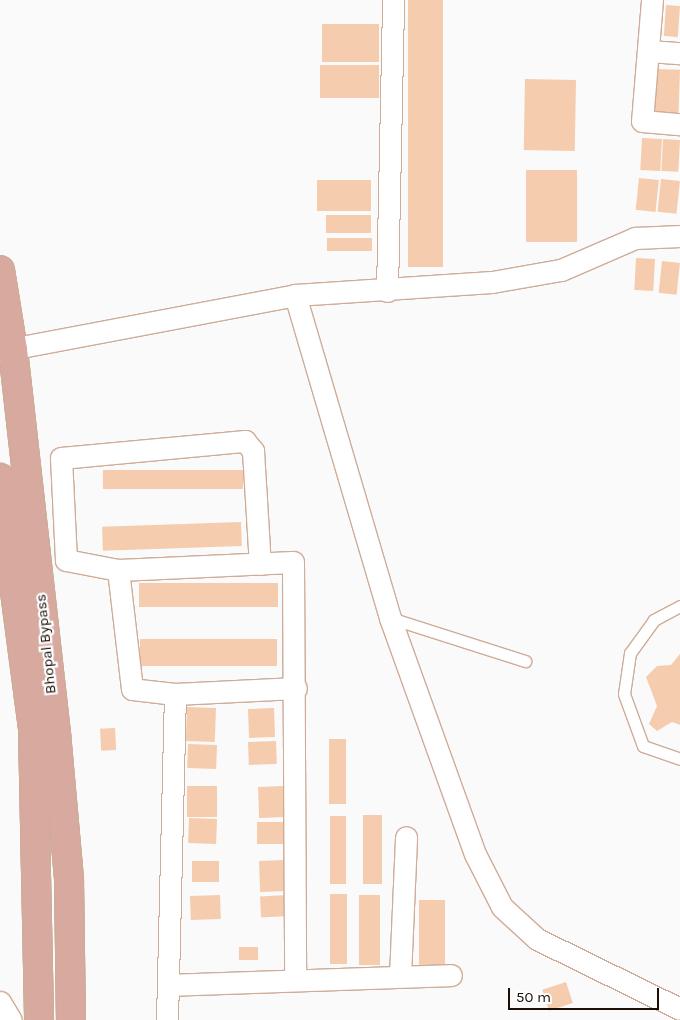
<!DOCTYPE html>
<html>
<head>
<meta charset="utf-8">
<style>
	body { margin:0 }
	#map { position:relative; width:680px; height:1020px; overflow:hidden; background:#fafafa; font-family:Karla,sans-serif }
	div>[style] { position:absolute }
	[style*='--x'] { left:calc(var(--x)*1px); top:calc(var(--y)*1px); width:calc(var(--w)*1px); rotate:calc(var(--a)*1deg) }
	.building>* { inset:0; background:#f5ccad; transform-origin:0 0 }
	.roads { filter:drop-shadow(1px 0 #ceac98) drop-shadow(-1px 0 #ceac98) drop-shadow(0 1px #ceac98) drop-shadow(0 -1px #ceac98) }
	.lane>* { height:11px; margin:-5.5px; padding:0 5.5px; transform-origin:5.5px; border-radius:5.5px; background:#fff }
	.street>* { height:21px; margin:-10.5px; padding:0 10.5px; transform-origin:10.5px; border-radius:10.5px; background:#fff }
	.primary>* { height:28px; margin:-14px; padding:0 14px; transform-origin:14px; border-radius:14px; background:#d7a99f }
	span { translate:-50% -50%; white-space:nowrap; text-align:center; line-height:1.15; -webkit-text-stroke:4.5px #fff; paint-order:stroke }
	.street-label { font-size:15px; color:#1b0f08 }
	.scale { position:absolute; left:508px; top:988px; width:151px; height:22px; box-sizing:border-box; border:2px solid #1b0f08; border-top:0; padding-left:6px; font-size:15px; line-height:18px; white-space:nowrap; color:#1b0f08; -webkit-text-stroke:4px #fff; paint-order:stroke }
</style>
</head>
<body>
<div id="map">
	<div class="building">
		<div style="left:408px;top:0;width:35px;height:267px"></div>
		<div style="left:666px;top:5px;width:14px;height:31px;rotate:4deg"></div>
		<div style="left:322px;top:24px;width:57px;height:38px"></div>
		<div style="left:320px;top:65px;width:59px;height:33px"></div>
		<div style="left:656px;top:69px;width:24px;height:45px;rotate:2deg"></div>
		<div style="left:525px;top:79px;width:51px;height:71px;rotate:1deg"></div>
		<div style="left:642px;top:138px;width:20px;height:32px;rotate:3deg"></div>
		<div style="left:663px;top:139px;width:17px;height:32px;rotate:3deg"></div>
		<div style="left:526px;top:170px;width:51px;height:72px"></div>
		<div style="left:639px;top:178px;width:20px;height:32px;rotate:6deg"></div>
		<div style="left:661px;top:179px;width:19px;height:33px;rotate:6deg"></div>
		<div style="left:371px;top:180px;width:31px;height:54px;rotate:90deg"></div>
		<div style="left:326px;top:215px;width:45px;height:18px"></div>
		<div style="left:327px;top:238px;width:45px;height:13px"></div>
		<div style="left:636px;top:258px;width:19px;height:32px;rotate:3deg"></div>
		<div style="left:662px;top:261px;width:18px;height:32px;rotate:6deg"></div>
		<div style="left:103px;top:470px;width:140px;height:19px"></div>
		<div style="left:241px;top:522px;width:24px;height:139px;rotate:88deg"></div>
		<div style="left:139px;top:583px;width:139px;height:24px"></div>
		<div style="left:140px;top:639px;width:137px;height:27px"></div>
		<div style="clip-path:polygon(680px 641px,680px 725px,672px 722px,657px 731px,649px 724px,657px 706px,646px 677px,657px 666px,671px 665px,680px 654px)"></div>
		<div style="left:187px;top:707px;width:29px;height:34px;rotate:2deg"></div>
		<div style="left:274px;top:708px;width:29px;height:26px;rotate:88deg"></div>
		<div style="left:115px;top:728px;width:22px;height:15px;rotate:87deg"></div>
		<div style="left:329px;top:739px;width:17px;height:65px"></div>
		<div style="left:276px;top:741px;width:23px;height:28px;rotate:88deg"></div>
		<div style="left:188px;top:744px;width:29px;height:24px;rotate:2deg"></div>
		<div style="left:187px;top:786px;width:30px;height:31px"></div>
		<div style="left:284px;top:786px;width:31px;height:26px;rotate:88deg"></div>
		<div style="left:363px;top:815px;width:19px;height:69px"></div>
		<div style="left:330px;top:816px;width:16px;height:68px"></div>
		<div style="left:189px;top:818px;width:28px;height:25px;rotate:2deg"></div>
		<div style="left:257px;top:822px;width:28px;height:22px"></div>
		<div style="left:285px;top:860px;width:31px;height:26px;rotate:88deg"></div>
		<div style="left:192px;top:861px;width:27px;height:21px"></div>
		<div style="left:330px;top:894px;width:17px;height:70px"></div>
		<div style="left:220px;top:895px;width:24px;height:30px;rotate:88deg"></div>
		<div style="left:287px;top:895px;width:21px;height:27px;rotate:87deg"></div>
		<div style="left:359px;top:895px;width:21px;height:70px"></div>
		<div style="left:419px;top:900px;width:26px;height:65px"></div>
		<div style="left:239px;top:947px;width:19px;height:13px"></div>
		<div style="left:566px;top:982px;width:22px;height:25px;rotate:72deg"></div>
	</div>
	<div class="roads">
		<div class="lane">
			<div style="--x:680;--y:606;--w:30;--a:152"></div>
			<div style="--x:654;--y:620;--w:41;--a:126"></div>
			<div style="--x:630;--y:653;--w:41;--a:98.3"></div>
			<div style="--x:624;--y:694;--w:55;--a:69.9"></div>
			<div style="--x:643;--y:746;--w:39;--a:19"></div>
			<div style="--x:390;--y:618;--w:142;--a:17.7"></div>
		</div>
		<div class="street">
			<div style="--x:652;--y:0;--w:121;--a:94.7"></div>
			<div style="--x:642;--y:121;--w:38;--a:5"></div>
			<div style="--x:649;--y:51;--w:31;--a:4"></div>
			<div style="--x:387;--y:291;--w:291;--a:-88.8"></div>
			<div style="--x:295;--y:295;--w:337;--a:73.6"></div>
			<div style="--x:390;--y:618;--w:251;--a:70.2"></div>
			<div style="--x:475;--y:854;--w:59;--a:63"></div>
			<div style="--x:502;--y:907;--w:47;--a:42.4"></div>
			<div style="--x:537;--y:939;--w:159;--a:26.1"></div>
			<div style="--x:0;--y:351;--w:300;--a:-10.7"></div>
			<div style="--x:295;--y:295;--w:197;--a:-3.8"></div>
			<div style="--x:492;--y:282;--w:70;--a:-9.9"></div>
			<div style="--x:561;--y:270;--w:81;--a:-23.4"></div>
			<div style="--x:635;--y:238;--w:45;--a:-2.5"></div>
			<div style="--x:118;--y:570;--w:175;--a:-2.6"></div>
			<div style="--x:293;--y:562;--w:416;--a:89.7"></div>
			<div style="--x:175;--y:694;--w:121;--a:-2.8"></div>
			<div style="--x:400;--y:976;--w:139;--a:-87.5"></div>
			<div style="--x:169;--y:985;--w:282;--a:-2"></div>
			<div style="--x:0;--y:1002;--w:21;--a:59"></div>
			<div style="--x:167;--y:1020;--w:326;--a:-88.6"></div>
			<div style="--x:175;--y:694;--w:43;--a:-173.4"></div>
			<div style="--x:132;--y:689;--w:120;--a:-96.7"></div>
			<div style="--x:118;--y:570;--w:53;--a:-169.1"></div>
			<div style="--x:66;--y:560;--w:102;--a:-92.8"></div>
			<div style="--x:61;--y:458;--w:185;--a:-5.3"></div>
			<div style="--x:245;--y:441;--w:13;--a:51"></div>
			<div style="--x:253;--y:451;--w:113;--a:86.5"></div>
		</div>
		<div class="primary">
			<div style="--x:0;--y:270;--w:81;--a:80.8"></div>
			<div style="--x:13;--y:350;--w:385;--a:83.6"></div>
			<div style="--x:56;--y:733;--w:148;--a:84.9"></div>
			<div style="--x:69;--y:880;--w:140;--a:89.2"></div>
			<div style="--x:0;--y:478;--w:254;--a:82.5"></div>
			<div style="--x:33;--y:730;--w:290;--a:88.8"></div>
		</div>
	</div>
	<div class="street-label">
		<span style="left:46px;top:644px;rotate:-96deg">Bhopal Bypass</span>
	</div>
	<div class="scale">50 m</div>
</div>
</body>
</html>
